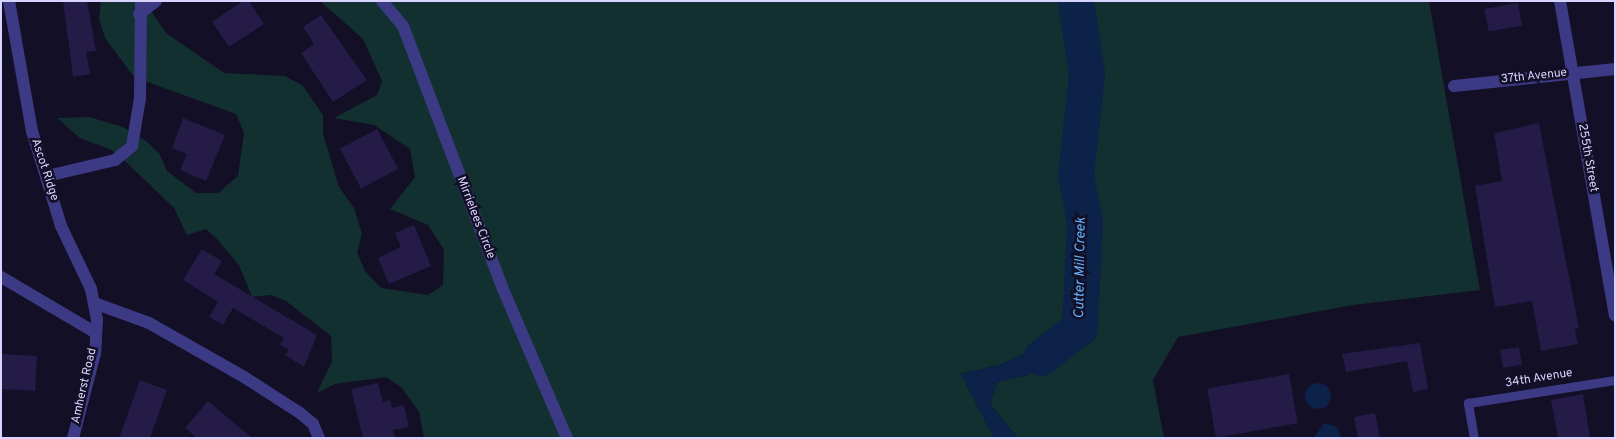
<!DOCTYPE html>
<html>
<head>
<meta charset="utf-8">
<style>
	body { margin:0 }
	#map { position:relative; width:1616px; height:439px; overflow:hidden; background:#130f26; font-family:Overpass,sans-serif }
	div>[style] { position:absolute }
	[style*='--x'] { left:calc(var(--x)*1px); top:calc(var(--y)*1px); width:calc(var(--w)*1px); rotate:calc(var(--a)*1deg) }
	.green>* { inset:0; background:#12302f }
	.water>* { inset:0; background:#0c2248 }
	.round { border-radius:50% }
	.river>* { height:36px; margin:-18px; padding:0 18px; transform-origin:18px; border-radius:18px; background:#0c2248 }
	.building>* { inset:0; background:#241b47; transform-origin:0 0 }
	.service>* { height:9px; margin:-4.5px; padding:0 4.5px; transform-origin:4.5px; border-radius:4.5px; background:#3d3a85 }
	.minor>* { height:12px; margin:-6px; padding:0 6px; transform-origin:6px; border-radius:6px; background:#3d3a85 }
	span { translate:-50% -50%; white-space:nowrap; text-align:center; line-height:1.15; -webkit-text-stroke:5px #130f26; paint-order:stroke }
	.street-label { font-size:12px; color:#d9d4ff }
	.water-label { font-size:14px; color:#62b6ff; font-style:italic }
	.frame { position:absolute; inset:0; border:2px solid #d9d4ff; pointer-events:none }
</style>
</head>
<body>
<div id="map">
	<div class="green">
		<div style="clip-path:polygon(101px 1px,144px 1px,166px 33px,224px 73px,285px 76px,303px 86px,323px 115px,323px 134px,339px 187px,354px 208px,362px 234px,357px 252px,365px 271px,381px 288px,428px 295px,443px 285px,444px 250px,428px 225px,390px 209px,415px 177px,410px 149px,374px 125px,334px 118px,377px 95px,382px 81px,363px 39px,320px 1px,1429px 1px,1480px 290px,1353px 305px,1178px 337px,1153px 380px,1164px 438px,1018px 438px,990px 404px,997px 382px,1028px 375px,1078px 329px,1002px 364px,961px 374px,994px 438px,424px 438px,419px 412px,402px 388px,386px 377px,335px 384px,317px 393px,332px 361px,331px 336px,286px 301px,271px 295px,252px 297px,239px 265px,216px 238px,206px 229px,187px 235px,174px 208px,124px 160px,112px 150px,80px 138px,57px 118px,89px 117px,123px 127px,147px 142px,159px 153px,167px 171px,196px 193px,218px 193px,238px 176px,244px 133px,236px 114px,134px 77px,105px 38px,99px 19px)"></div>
	</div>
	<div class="water">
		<div style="clip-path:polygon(1080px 328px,1028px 375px,997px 382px,990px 404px,1018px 438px,994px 438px,961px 374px,1002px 364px)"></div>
		<div class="round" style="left:1305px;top:383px;width:26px;height:26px"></div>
		<div style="clip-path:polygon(1324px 423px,1337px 427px,1341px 438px,1314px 438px)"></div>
	</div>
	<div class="river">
		<div style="--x:1041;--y:358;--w:49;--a:-37.6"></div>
		<div style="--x:1080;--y:328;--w:105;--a:-87.3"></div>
		<div style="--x:1085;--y:223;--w:49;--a:-100.6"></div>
		<div style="--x:1076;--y:175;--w:102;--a:-83.8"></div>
		<div style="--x:1087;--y:74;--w:74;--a:-98.6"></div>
	</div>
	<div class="building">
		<div style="clip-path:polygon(63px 1px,87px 1px,96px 51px,86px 52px,90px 74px,73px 77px)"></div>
		<div style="clip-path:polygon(243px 1px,249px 1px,264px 24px,229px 47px,212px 22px)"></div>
		<div style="left:1518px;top:3px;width:23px;height:34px;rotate:80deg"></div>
		<div style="clip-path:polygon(321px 15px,367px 80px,333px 102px,301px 53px,314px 44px,303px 27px)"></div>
		<div style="clip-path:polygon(183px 118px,225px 135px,206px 181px,180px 170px,187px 154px,172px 148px)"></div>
		<div style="clip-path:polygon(1539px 123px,1579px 328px,1575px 329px,1578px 344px,1541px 351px,1532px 301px,1495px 307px,1475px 186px,1502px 181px,1494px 133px)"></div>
		<div style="left:377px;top:129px;width:45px;height:42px;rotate:62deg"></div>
		<div style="clip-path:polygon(414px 225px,431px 266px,389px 284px,378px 258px,401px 247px,395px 233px)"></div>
		<div style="clip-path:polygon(202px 249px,222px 261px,214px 274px,317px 335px,304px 367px,285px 355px,289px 350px,280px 345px,284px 338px,233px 308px,223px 325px,209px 317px,218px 302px,183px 280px)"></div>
		<div style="clip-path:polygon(1420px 343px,1428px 389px,1413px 392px,1407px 361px,1346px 372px,1342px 354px)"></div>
		<div style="left:1519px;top:347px;width:18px;height:19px;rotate:81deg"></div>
		<div style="left:1px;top:354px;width:36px;height:35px;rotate:3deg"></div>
		<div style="left:1289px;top:374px;width:50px;height:83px;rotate:80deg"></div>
		<div style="clip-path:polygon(140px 380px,167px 390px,150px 438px,119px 438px)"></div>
		<div style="clip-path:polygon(378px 383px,383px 402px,390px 400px,392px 408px,404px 405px,409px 427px,393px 430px,395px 438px,363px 438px,351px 389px)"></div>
		<div style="clip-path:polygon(1583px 394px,1590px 438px,1558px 438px,1551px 400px)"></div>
		<div style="clip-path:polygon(208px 401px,252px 438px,197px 438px,185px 428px)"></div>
		<div style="clip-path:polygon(1375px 413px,1380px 438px,1358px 438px,1354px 417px)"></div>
	</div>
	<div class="service">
		<div style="--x:1474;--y:438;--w:36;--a:-100"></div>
		<div style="--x:1468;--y:403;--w:149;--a:-8.9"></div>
	</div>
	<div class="minor">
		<div style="--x:9;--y:1;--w:132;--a:80"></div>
		<div style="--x:32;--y:131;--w:99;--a:73"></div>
		<div style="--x:61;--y:226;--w:70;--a:64.5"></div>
		<div style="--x:91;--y:289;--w:31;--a:79"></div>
		<div style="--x:97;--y:319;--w:34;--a:93"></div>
		<div style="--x:95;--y:353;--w:88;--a:104.5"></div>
		<div style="--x:382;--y:1;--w:33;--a:50"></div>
		<div style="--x:403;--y:26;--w:281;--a:69.2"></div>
		<div style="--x:503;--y:289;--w:162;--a:66.8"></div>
		<div style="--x:1560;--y:1;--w:319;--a:80.1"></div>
		<div style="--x:139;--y:14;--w:21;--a:-37"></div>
		<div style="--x:1454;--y:86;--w:162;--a:-6"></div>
		<div style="--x:47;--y:176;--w:70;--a:-13.2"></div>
		<div style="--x:115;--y:160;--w:22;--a:-39"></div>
		<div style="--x:132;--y:146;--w:49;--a:-80.5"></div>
		<div style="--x:140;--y:98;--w:97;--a:-89.4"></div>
		<div style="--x:1;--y:277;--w:110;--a:30.5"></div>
		<div style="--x:94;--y:303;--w:59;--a:20"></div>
		<div style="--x:149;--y:323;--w:109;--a:29.6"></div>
		<div style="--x:244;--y:377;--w:67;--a:32.7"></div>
		<div style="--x:300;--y:413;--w:17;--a:40"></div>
		<div style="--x:313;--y:424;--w:15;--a:67"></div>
	</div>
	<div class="street-label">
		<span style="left:1534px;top:77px;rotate:-6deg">37th Avenue</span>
		<span style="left:1587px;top:158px;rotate:80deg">255th Street</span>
		<span style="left:44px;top:170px;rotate:72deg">Ascot Ridge</span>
		<span style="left:475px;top:218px;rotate:69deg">Mirrielees Circle</span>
		<span style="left:1539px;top:379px;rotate:-9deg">34th Avenue</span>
		<span style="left:85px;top:386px;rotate:-77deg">Amherst Road</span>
	</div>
	<div class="water-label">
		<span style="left:1081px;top:268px;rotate:-89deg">Cutter Mill Creek</span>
	</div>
	<div class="frame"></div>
</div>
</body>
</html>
